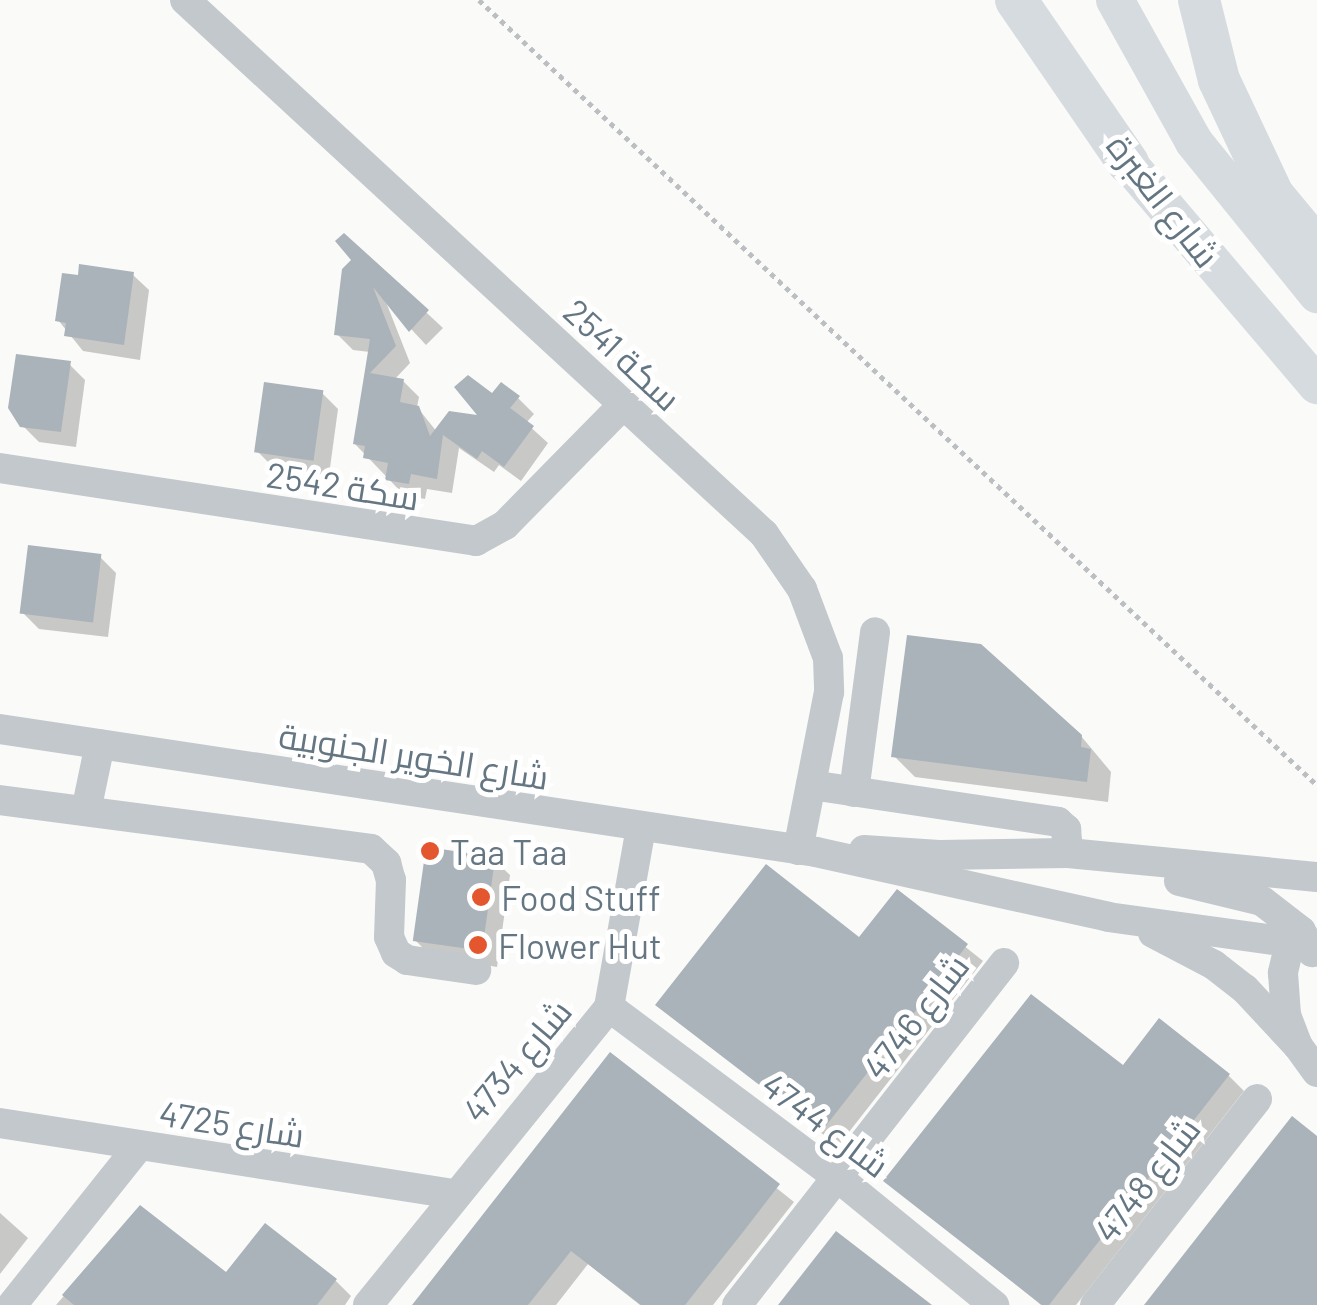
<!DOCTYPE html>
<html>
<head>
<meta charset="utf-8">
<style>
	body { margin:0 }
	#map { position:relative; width:1317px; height:1305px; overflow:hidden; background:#fafaf8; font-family:Barlow,Cairo,sans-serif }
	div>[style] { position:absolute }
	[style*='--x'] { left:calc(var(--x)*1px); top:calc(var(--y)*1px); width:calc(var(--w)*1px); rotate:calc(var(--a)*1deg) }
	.shadow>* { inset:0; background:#0003 }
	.building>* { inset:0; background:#aab3b9; transform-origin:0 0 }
	.path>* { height:5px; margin-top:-2.5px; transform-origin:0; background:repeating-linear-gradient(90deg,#bbbfc2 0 5px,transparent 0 10px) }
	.minor>* { height:30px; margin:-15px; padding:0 15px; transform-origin:15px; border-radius:15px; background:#c3c8cc }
	.major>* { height:38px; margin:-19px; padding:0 19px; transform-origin:19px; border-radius:19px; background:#d6dbdf }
	.highway>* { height:42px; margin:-21px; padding:0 21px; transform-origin:21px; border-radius:21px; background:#d6dbdf }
	.dots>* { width:28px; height:28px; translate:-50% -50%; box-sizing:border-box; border:5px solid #fff; border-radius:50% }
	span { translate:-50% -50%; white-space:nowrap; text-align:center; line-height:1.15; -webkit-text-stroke:10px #fff; paint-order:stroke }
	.street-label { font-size:35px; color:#657683 }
	.poi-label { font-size:35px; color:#657683 }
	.left { translate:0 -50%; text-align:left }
</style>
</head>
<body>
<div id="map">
	<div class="shadow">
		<div style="clip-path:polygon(344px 236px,443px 328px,426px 345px,386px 302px,410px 363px,394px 380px,403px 381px,419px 397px,417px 407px,437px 432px,483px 419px,493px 397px,518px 398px,534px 414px,526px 423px,548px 443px,521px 481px,499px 465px,494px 472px,459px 448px,452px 493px,427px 489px,425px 499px,404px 495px,355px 444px,370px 352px,353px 350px,337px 334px,354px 260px)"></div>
		<div style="clip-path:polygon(133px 275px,149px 290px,140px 360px,83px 351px,58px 320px)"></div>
		<div style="clip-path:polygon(69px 364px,85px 380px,76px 447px,39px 442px,22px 425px)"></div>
		<div style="clip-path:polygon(322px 393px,338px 409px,329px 475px,273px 467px,257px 451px)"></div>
		<div style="clip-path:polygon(100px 557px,116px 573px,108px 637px,39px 629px,23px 613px)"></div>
		<div style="clip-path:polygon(1081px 736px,1111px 772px,1108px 802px,915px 777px,894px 756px)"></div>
		<div style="clip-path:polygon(494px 860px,510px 875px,497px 967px,431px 956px,415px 940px)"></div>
		<div style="clip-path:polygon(898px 893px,983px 961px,838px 1146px,658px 1005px,859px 940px)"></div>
		<div style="clip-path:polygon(610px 1056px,794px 1202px,713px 1305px,640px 1305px,588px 1264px,556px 1305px,415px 1305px)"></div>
		<div style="clip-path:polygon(1124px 1068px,1228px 1075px,1244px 1091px,1076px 1305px,1041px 1305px,887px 1181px)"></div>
		<div style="clip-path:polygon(140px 1208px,227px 1275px,336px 1281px,351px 1296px,345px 1305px,56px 1305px)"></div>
		<div style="clip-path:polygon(0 1213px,28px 1238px,0 1274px)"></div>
	</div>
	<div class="building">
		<div style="clip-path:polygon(344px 233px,429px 310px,409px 332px,373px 287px,396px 346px,370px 373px,404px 379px,400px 402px,419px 406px,430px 436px,449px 411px,477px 415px,454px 387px,468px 375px,492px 393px,501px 382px,520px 396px,510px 408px,534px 426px,504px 467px,482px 451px,477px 459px,443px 435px,437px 479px,411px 474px,409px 484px,385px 480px,388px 463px,363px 458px,365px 446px,353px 444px,370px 339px,334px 335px,342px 269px,351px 260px,335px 241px)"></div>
		<div style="clip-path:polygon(79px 264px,134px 272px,124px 345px,64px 336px,66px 323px,55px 321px,62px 273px,78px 275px)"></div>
		<div style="clip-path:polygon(16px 354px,71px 361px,61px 432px,20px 427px,8px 408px)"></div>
		<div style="left:264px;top:382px;width:60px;height:71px;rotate:8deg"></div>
		<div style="left:28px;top:545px;width:74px;height:69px;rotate:7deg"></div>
		<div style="clip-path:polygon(907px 635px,981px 644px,1082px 735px,1081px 747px,1091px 749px,1087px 782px,891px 757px)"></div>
		<div style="left:426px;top:847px;width:70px;height:95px;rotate:8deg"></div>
		<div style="clip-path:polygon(766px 864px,859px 937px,897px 889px,968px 944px,821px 1132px,655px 1005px)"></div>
		<div style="clip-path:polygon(1031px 994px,1123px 1065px,1159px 1018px,1230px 1074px,1049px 1305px,1042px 1305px,883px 1181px)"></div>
		<div style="clip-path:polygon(610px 1052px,780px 1184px,743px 1232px,685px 1305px,641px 1305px,571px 1251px,528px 1305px,412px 1305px)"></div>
		<div style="clip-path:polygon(1292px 1116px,1317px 1136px,1317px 1305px,1144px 1305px)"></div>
		<div style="clip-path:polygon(140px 1205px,226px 1272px,265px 1223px,337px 1279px,317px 1305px,74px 1305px,62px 1295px)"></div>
		<div style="clip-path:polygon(836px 1231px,932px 1305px,778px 1305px)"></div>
	</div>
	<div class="path">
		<div style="--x:479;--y:0;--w:1148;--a:43.13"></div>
	</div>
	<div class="minor">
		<div style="--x:185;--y:0;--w:788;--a:42.68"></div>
		<div style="--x:764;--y:534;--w:67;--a:55.4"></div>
		<div style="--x:802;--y:589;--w:74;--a:69.4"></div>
		<div style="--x:828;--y:658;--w:34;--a:88"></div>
		<div style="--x:829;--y:692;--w:161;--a:101.1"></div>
		<div style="--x:0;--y:468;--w:482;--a:8.7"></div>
		<div style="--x:476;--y:541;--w:33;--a:-29"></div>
		<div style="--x:505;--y:525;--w:168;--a:-45.5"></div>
		<div style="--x:0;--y:729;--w:825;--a:8.57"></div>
		<div style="--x:816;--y:852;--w:299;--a:12.5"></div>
		<div style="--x:1108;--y:917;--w:211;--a:7.9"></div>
		<div style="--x:811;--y:785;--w:250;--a:8.5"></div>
		<div style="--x:1058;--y:822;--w:11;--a:41"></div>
		<div style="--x:1066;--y:829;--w:24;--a:85"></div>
		<div style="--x:854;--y:792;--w:161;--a:-82.5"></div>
		<div style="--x:0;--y:800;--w:374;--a:7.5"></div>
		<div style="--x:371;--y:849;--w:21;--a:43"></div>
		<div style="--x:386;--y:863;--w:18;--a:74"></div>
		<div style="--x:391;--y:880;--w:57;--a:92"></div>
		<div style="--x:389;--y:937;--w:17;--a:66"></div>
		<div style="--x:396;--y:953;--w:13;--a:32"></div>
		<div style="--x:407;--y:960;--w:70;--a:8.2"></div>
		<div style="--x:86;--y:811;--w:68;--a:-78.2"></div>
		<div style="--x:864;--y:850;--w:75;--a:3.8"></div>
		<div style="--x:939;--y:855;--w:129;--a:-0.9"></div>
		<div style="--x:1068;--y:853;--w:250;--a:5.5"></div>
		<div style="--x:1179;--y:881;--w:85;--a:13.5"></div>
		<div style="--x:1262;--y:901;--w:49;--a:37.6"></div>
		<div style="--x:1301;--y:931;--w:24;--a:62"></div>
		<div style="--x:1153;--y:933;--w:69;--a:27.7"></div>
		<div style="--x:1214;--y:965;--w:39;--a:38"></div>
		<div style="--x:1245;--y:989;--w:78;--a:47.1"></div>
		<div style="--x:1290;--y:942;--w:32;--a:103"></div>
		<div style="--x:1283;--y:973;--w:42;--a:85.9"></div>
		<div style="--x:1286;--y:1015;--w:33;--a:69"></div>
		<div style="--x:1298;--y:1046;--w:32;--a:54"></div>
		<div style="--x:609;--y:1007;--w:284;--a:36.7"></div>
		<div style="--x:837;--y:1177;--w:203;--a:39.2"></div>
		<div style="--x:0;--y:1123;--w:459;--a:8.9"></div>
		<div style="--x:12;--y:1305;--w:202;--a:-51.4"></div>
		<div style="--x:368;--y:1305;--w:383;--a:-51"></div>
		<div style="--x:609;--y:1007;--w:183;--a:-79.9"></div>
		<div style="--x:737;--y:1305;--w:434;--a:-52"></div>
		<div style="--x:1095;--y:1305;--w:262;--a:-51.8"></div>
	</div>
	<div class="major">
		<div style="--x:1115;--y:0;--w:162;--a:60.9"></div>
		<div style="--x:1194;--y:142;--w:196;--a:51"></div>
		<div style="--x:1112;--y:137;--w:31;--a:58"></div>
		<div style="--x:1128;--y:163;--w:292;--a:49.6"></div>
	</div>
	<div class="highway">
		<div style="--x:1016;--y:0;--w:198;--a:55.5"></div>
		<div style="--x:1199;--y:0;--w:82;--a:76"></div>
		<div style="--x:1219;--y:80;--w:127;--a:64.8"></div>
		<div style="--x:1273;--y:195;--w:69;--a:50.3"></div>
	</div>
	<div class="dots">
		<div style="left:430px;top:851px;background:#e4572e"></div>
		<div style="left:481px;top:897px;background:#e4572e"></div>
		<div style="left:478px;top:945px;background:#e4572e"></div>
	</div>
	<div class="street-label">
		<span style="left:1164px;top:200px;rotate:52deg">شارع الغبرة</span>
		<span style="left:623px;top:354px;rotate:43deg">سكة 2541</span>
		<span style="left:343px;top:485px;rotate:9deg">سكة 2542</span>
		<span style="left:414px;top:755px;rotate:9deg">شارع الخوير الجنوبية</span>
		<span style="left:915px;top:1016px;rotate:-52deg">4746 شارع</span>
		<span style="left:516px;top:1060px;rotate:-50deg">4734 شارع</span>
		<span style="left:232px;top:1123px;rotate:9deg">4725 شارع</span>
		<span style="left:826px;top:1124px;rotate:37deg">4744 شارع</span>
		<span style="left:1146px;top:1179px;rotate:-52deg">4748 شارع</span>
	</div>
	<div class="poi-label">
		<span class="left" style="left:450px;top:851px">Taa Taa</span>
		<span class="left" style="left:501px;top:897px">Food Stuff</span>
		<span class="left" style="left:498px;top:945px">Flower Hut</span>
	</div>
</div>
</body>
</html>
